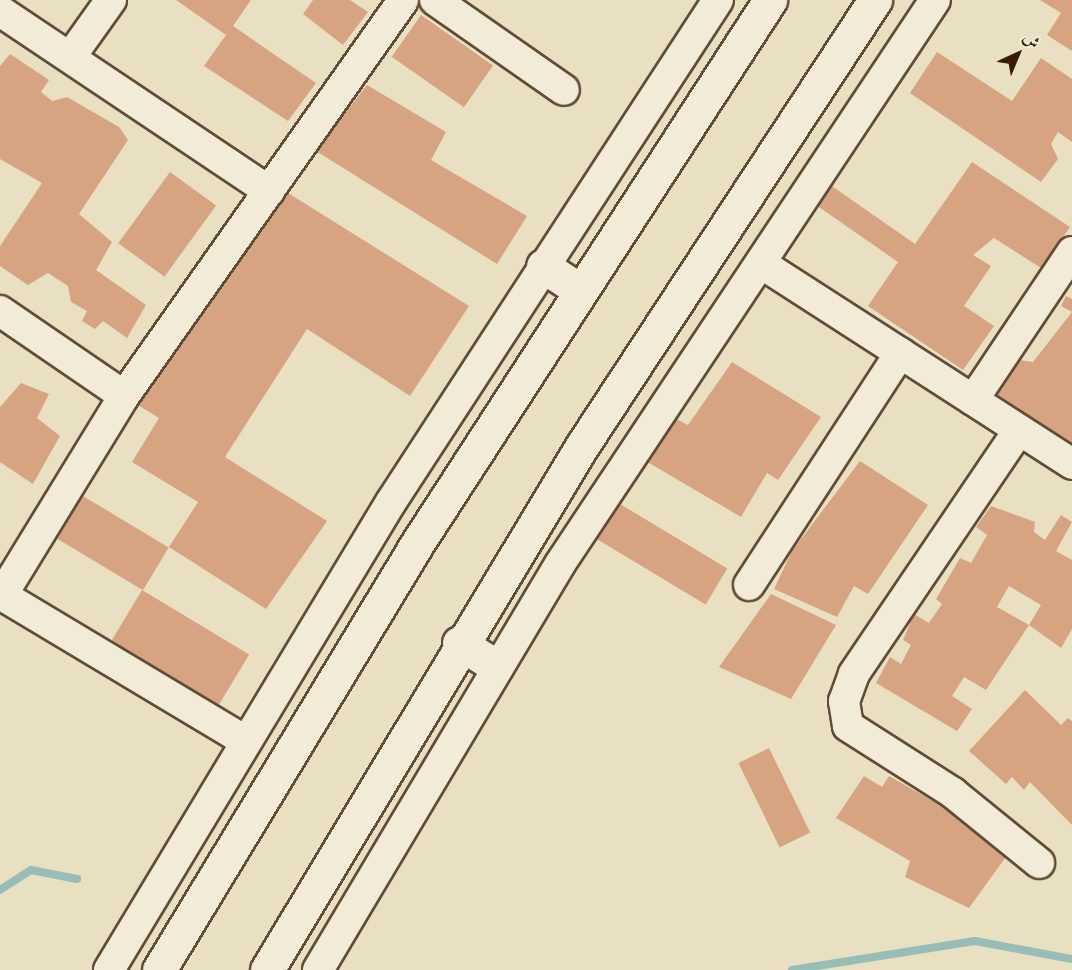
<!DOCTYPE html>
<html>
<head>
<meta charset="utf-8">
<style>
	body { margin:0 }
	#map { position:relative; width:1072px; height:970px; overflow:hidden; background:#e9e0c1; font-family:"IM FELL English",Amiri,serif }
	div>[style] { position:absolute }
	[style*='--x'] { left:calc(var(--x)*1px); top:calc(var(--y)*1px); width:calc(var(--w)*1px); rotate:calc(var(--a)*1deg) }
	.stream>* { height:8px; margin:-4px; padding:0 4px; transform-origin:4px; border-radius:4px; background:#98bcb8 }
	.building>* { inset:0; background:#d6a480; transform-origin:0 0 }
	.roads { filter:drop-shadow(2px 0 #614c38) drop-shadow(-2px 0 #614c38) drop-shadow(0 2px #614c38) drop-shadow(0 -2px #614c38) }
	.street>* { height:30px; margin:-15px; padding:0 15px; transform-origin:15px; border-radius:15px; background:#f1ebd7 }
	.secondary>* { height:33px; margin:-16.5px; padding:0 16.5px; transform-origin:16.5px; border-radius:16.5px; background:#f1ebd7 }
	span { translate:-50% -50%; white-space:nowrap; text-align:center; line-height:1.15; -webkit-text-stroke:4.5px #f1ebd7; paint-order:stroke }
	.north { position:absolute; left:988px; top:24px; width:60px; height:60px; -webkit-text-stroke:4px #f1ebd7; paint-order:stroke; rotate:44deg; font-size:16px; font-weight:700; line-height:24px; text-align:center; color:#341b0a }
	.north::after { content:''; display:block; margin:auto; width:21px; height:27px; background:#341b0a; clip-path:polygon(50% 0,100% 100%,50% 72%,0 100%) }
</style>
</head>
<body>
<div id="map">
	<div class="stream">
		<div style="--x:0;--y:890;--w:37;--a:-33"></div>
		<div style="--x:31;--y:870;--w:47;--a:11.1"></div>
		<div style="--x:792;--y:970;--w:185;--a:-9"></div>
		<div style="--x:975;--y:941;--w:99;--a:10.5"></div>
	</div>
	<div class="building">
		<div style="clip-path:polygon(176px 0,251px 0,233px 26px,316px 83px,288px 121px,204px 66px,226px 35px)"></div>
		<div style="clip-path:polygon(313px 0,350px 0,368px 12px,343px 45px,303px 14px)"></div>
		<div style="clip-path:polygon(1040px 0,1072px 0,1072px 51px,1047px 35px,1061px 13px)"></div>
		<div style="left:421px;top:15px;width:88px;height:51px;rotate:35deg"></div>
		<div style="clip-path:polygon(937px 52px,1012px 101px,1041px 58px,1072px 79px,1072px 142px,1058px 132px,1051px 144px,1058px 159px,1041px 182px,910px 93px)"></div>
		<div style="clip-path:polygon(10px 54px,49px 80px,41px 92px,52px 101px,67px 97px,119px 127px,128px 140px,79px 214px,112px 242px,96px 270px,146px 305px,127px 338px,103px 321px,95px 329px,82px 321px,87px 311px,71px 302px,68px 286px,48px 273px,28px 285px,0 266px,0 246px,42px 183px,0 159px,0 66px)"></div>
		<div style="clip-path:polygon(367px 85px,446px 132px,431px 160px,527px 216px,497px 264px,316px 151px)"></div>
		<div style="clip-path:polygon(972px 162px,1070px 227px,1041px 268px,994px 238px,973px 255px,991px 266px,964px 306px,994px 326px,963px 370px,868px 306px,898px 262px,816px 205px,829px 184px,915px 244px)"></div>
		<div style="left:170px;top:172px;width:57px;height:88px;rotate:36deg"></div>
		<div style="clip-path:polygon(288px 193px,469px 306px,410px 396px,307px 329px,225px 457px,327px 521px,266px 609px,169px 547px,198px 502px,132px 462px,159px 418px,138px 405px)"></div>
		<div style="clip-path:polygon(1066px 296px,1072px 299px,1072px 453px,992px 400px,1019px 360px,1033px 362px,1072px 312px,1061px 306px)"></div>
		<div style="clip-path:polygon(732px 362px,821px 417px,778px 480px,767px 473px,741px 517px,639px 457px,664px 413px,688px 425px)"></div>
		<div style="clip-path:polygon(21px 383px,49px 394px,37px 418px,60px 436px,33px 484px,0 462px,0 407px)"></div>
		<div style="clip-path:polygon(860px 461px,928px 505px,868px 594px,854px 586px,837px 617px,774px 589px,792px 551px)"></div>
		<div style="left:83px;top:496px;width:100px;height:50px;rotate:31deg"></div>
		<div style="left:615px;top:501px;width:131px;height:42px;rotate:31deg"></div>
		<div style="clip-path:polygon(evenodd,991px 506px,1035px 522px,1034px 532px,1045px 540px,1061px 515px,1072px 522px,1056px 551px,1072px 560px,1072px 629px,1061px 648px,1029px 625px,986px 690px,964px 677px,952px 696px,972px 709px,957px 731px,876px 683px,890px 657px,901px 664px,911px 645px,903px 640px,914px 614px,929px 623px,942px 604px,936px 599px,960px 558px,971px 563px,987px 535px,976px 527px,991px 506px,1009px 586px,1041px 605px,1029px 625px,997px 607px,1009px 586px)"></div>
		<div style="left:142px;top:590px;width:125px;height:77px;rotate:31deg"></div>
		<div style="clip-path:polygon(771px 594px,836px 625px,791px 699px,719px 667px)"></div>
		<div style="clip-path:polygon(1025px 690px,1061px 725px,1068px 718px,1072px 721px,1072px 825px,1030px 782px,1024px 790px,1012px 777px,1006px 784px,969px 751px)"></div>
		<div style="left:769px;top:748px;width:94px;height:34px;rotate:64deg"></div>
		<div style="clip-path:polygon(864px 776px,882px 787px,889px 776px,949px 810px,1008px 854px,969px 908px,905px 877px,910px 861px,836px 818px)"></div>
	</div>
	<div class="roads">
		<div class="street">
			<div style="--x:435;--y:0;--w:157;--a:34.9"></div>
			<div style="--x:0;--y:11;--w:324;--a:33.8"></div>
			<div style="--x:71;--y:56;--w:69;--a:-54.5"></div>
			<div style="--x:762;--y:264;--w:369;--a:32.8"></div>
			<div style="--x:0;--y:311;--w:150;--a:34.4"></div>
			<div style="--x:973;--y:400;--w:178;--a:-56.2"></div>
			<div style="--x:1019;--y:430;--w:295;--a:124.1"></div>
			<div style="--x:854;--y:674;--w:29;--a:110"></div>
			<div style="--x:844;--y:701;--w:25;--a:81"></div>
			<div style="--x:848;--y:726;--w:125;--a:32.5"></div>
			<div style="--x:953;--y:793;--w:111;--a:39.1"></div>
			<div style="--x:749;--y:585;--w:277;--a:-56.9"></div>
			<div style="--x:0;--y:594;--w:284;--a:30.9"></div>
			<div style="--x:2;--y:595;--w:233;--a:-58.5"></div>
			<div style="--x:124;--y:396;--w:484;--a:-54.8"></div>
			<div style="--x:109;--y:970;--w:546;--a:-58.93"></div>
			<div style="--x:391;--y:502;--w:599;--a:-56.92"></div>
			<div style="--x:318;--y:970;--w:473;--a:-59.2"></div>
			<div style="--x:560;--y:564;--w:677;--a:-56.38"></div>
		</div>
		<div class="secondary">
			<div style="--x:543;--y:266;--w:45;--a:33.3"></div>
			<div style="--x:459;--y:643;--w:44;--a:31.9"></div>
			<div style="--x:159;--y:970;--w:491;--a:-58.8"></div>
			<div style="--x:413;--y:550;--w:656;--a:-57.01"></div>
			<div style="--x:267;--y:970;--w:611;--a:-58.99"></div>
			<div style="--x:582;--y:446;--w:534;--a:-56.7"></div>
		</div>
	</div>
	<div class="north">ش</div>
</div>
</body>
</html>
